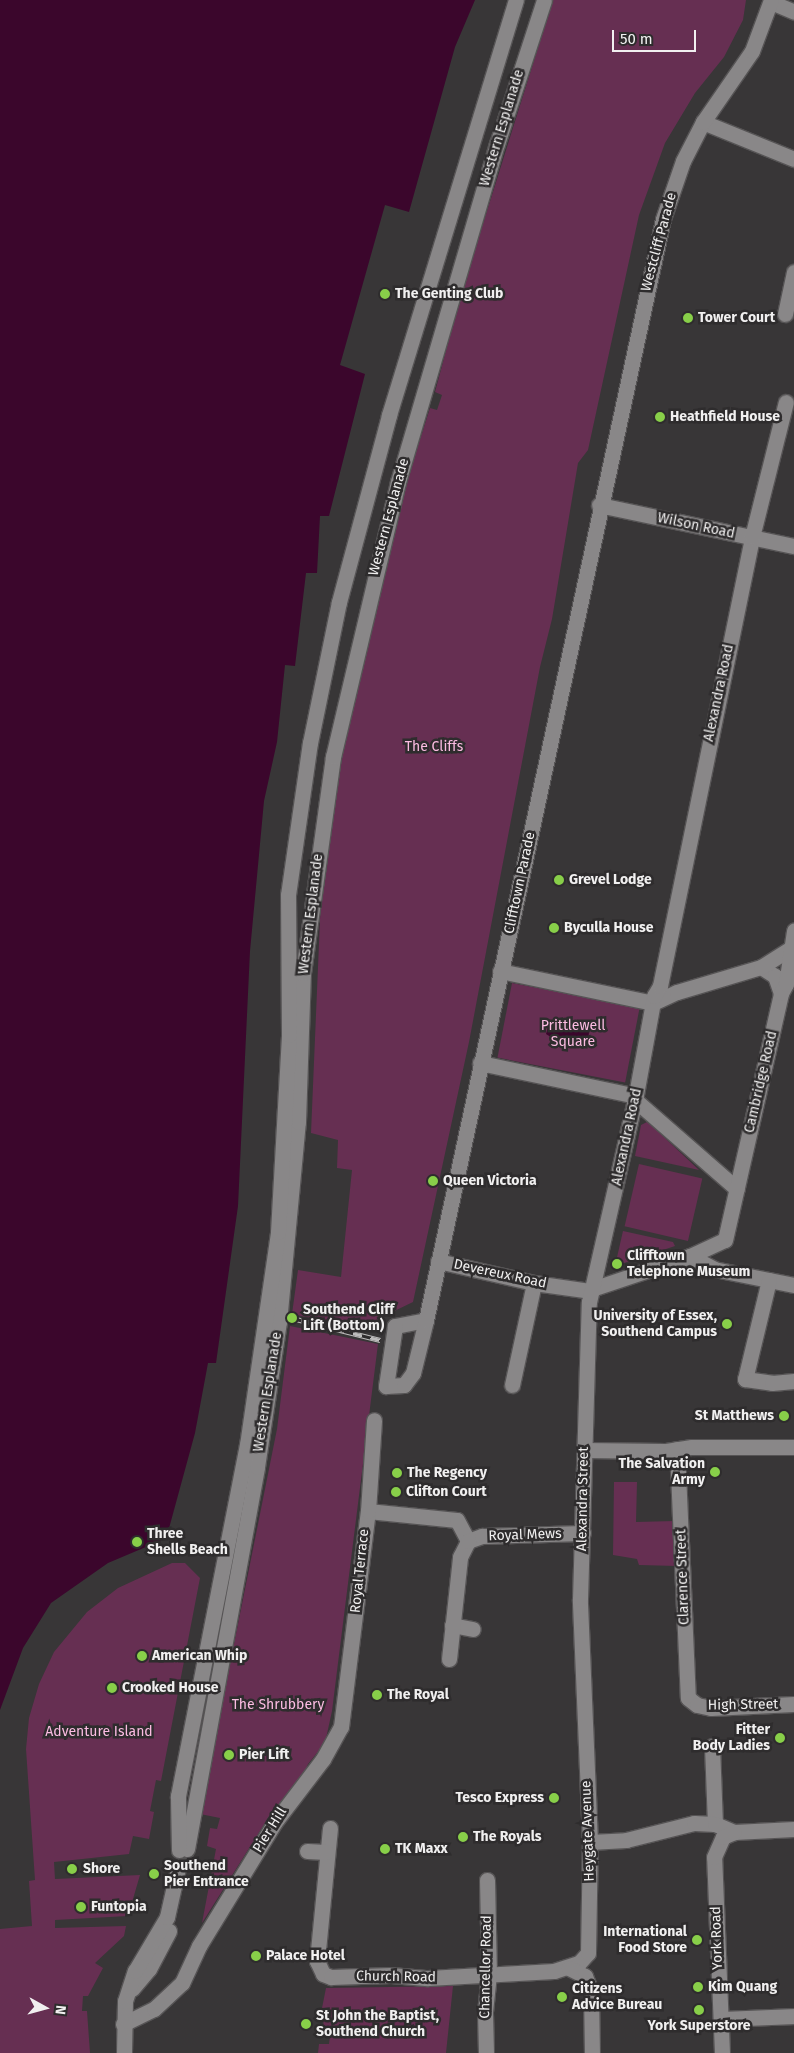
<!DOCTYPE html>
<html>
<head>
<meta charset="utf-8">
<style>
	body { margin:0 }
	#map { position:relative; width:794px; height:2053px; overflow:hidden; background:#383637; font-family:"Fira Sans",sans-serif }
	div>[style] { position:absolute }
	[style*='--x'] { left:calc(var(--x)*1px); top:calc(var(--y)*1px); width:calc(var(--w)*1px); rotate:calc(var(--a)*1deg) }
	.green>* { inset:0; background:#662f52; transform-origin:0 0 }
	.water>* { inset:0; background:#3b062c }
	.minor-tunnel>* { height:15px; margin-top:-7.5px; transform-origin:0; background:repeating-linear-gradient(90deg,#545253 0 15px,transparent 0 23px) }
	.roads { filter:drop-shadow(1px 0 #565455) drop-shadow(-1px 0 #565455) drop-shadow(0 1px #565455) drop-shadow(0 -1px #565455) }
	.minor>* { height:15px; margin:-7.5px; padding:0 7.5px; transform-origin:7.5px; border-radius:7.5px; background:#898788 }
	.rail>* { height:5px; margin-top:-2.5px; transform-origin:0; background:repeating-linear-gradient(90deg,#2e2c2d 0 9px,#bdbcbc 0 18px); box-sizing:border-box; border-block:1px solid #bdbcbc }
	.dots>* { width:14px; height:14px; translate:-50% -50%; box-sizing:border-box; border:2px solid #2e2c2d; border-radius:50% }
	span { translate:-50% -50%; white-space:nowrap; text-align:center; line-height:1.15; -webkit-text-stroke:5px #2e2c2d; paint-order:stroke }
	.street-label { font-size:14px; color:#f1f0f0 }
	.poi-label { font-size:14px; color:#f1f0f0; font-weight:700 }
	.left { translate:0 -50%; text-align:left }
	.right { translate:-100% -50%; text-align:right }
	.park-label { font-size:14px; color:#fcbce2 }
	.north { position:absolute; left:20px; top:1983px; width:50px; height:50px; -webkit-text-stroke:4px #2e2c2d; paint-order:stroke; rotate:97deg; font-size:14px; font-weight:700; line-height:20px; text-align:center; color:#f1f0f0 }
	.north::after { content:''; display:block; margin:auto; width:18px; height:22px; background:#f1f0f0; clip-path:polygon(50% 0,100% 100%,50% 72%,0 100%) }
	.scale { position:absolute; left:612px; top:30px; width:84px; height:22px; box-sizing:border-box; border:2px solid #f1f0f0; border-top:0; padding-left:6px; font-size:15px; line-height:18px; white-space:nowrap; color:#f1f0f0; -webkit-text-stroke:4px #2e2c2d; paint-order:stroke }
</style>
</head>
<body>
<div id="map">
	<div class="green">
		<div style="clip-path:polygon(553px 0,746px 0,743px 20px,724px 57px,695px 93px,665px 143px,639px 215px,588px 450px,578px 463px,552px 619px,540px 667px,469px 1042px,413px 1302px,384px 1316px,381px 1330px,352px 1327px,292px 1314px,298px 1270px,341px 1277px,352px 1170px,337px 1168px,338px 1140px,311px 1133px,321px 896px,342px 754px,403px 493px,430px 408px,437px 410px,442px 395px,435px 392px,461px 294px)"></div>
		<div style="left:512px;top:983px;width:130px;height:76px;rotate:11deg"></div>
		<div style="clip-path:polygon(647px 1122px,650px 1124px,699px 1170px,635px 1156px,641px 1125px)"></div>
		<div style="left:639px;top:1164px;width:65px;height:64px;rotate:13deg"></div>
		<div style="clip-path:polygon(623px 1231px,673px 1242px,675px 1246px,615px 1266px)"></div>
		<div style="clip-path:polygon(290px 1326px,378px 1344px,332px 1711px,325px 1743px,308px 1764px,301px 1780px,272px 1812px,202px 1923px,216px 1849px,207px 1846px,210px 1828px,217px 1829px,220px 1818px,200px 1814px,277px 1429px)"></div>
		<div style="clip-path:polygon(614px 1482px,637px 1482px,636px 1522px,675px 1521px,677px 1566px,639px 1565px,637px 1559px,613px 1555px)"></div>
		<div style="clip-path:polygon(172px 1563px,185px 1563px,200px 1578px,161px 1781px,156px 1780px,150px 1811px,154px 1812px,149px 1839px,133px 1836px,129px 1854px,54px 1862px,55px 1879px,140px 1875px,128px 1916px,55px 1920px,55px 1928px,126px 1926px,124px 1936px,95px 1963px,103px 1968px,88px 1996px,83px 1996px,82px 2011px,87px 2011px,90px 2053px,0 2053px,0 1929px,32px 1926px,29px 1881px,35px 1880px,26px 1749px,29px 1718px,39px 1684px,54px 1652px,87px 1612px,118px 1588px)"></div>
		<div style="clip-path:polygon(453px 1986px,446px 2053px,318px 2053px,319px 2044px,329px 2044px,331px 2028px,323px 2027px,325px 2009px,322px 2008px,326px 1988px)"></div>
	</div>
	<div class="water">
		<div style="clip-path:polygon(0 0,475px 0,455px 47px,409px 212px,385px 205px,340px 365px,365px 374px,329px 516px,320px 516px,317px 573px,306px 573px,295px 666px,285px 665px,277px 742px,264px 801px,250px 951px,238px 1206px,216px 1363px,208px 1363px,195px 1433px,168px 1532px,160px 1541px,108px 1563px,51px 1603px,23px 1648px,0 1710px)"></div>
		<div style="clip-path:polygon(571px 1020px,589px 1032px,588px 1042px,565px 1046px,546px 1034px,549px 1024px)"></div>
	</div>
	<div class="minor-tunnel">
		<div style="--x:184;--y:1868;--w:19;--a:-81"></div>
	</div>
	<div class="roads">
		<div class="minor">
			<div style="--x:771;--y:2;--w:25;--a:23"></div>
			<div style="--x:703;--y:122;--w:98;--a:22.1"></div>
			<div style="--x:785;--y:314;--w:43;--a:-77.9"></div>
			<div style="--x:599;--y:505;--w:199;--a:11.9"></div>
			<div style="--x:761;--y:967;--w:17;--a:33"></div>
			<div style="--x:775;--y:976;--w:18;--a:71"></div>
			<div style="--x:500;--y:971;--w:156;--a:11.8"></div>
			<div style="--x:653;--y:1003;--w:26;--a:-25"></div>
			<div style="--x:677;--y:992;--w:88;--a:-16.6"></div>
			<div style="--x:761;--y:967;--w:34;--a:-32"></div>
			<div style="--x:480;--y:1063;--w:159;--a:11.9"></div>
			<div style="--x:635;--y:1100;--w:135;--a:41.1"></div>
			<div style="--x:690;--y:1256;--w:27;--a:28"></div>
			<div style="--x:714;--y:1269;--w:82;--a:11.3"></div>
			<div style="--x:438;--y:1261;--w:98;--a:12.9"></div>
			<div style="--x:534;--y:1283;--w:58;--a:8"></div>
			<div style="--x:769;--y:1280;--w:102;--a:103.6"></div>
			<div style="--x:745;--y:1379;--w:27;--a:8"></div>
			<div style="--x:772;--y:1383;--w:22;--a:-5"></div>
			<div style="--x:592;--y:1289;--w:103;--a:-18.6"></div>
			<div style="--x:690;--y:1256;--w:38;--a:-25"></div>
			<div style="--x:725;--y:1240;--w:253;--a:-77.2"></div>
			<div style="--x:781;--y:993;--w:10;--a:-61"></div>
			<div style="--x:786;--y:984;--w:54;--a:-81.4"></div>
			<div style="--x:426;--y:1320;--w:32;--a:169"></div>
			<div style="--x:395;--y:1326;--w:61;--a:98.5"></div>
			<div style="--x:386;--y:1386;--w:18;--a:-3"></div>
			<div style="--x:404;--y:1385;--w:15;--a:-53"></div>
			<div style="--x:413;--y:1373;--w:55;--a:-76.2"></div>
			<div style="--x:426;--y:1320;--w:1126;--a:-77.85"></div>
			<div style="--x:663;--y:219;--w:61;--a:-71"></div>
			<div style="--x:683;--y:161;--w:44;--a:-62.9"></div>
			<div style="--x:703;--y:122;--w:86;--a:-55.4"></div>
			<div style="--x:752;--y:51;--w:54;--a:-69.6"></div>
			<div style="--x:512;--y:1385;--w:104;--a:-77.8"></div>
			<div style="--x:677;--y:1449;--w:249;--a:87.5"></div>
			<div style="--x:688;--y:1698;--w:11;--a:38"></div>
			<div style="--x:697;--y:1705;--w:14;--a:12"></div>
			<div style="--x:711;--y:1708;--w:83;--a:-2.8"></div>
			<div style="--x:584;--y:1450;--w:82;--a:0.7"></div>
			<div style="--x:666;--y:1451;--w:26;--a:-9"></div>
			<div style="--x:692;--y:1447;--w:102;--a:0"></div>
			<div style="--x:368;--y:1511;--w:89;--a:5.8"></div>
			<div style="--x:457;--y:1520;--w:24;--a:62"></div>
			<div style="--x:452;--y:1625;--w:21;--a:11"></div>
			<div style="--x:449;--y:1659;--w:103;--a:-83.8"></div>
			<div style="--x:460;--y:1557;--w:18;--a:-63"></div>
			<div style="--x:468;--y:1541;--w:15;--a:-20"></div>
			<div style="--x:482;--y:1536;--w:101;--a:-1.7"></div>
			<div style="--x:712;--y:1746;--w:78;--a:87.8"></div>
			<div style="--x:330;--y:1828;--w:134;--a:95.6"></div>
			<div style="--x:317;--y:1961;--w:14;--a:65"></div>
			<div style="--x:323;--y:1974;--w:9;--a:21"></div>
			<div style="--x:331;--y:1977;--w:60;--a:-1.9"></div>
			<div style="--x:391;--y:1975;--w:37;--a:5"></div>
			<div style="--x:428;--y:1978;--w:126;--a:-3.2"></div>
			<div style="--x:554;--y:1971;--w:26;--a:-18"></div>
			<div style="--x:579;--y:1963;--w:13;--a:-48"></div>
			<div style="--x:588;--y:1953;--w:111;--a:-89"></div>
			<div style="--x:590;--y:1842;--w:243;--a:-92.4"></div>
			<div style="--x:580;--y:1599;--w:297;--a:-88.3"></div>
			<div style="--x:589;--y:1302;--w:207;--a:-77.2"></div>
			<div style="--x:635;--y:1100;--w:106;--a:-79.6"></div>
			<div style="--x:654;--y:996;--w:12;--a:-59"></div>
			<div style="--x:660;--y:986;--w:458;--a:-78.4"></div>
			<div style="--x:752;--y:537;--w:139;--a:-75.9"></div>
			<div style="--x:590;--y:1842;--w:36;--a:-3"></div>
			<div style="--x:626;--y:1840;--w:70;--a:-14"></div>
			<div style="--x:694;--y:1823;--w:21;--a:3"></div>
			<div style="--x:715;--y:1824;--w:21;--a:23"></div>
			<div style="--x:734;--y:1832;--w:60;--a:-2.9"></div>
			<div style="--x:187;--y:1849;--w:388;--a:-79.6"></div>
			<div style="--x:257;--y:1467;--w:147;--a:-81.4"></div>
			<div style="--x:279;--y:1322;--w:201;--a:-84.6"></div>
			<div style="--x:298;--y:1122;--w:149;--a:-88.1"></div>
			<div style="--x:303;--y:973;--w:218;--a:-82.1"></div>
			<div style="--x:333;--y:757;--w:283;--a:-76.7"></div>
			<div style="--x:398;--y:482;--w:352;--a:-73.7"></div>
			<div style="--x:497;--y:144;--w:151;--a:-71.9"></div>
			<div style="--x:179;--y:1850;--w:54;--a:-91.1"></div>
			<div style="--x:178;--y:1796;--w:358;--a:-78.9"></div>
			<div style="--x:247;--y:1445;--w:215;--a:-81.7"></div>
			<div style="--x:278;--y:1232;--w:197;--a:-86.8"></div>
			<div style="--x:289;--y:1035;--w:140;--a:-90.4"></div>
			<div style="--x:288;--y:895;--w:154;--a:-81.8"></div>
			<div style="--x:310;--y:743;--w:144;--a:-78.4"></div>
			<div style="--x:339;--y:602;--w:194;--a:-75"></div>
			<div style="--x:389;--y:415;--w:434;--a:-73"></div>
			<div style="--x:307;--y:1851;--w:19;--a:3"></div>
			<div style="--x:569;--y:1968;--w:18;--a:27"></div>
			<div style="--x:585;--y:1976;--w:17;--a:69"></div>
			<div style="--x:591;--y:1992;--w:61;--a:89.1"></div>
			<div style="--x:132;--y:1989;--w:26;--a:-50"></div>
			<div style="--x:149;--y:1969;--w:43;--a:-62.2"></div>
			<div style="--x:723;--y:2019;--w:71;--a:-2.4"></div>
			<div style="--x:123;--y:2024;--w:34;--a:-26"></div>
			<div style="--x:154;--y:2009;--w:38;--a:-43"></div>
			<div style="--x:182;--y:1983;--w:41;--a:-65.3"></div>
			<div style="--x:199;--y:1946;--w:145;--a:-58.5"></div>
			<div style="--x:275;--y:1822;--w:79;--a:-52.7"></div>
			<div style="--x:323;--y:1759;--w:37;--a:-61"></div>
			<div style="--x:341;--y:1727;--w:218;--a:-82.9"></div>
			<div style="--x:368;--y:1511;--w:91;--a:-86.2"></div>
			<div style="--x:124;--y:2053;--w:52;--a:-88.9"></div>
			<div style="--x:125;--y:2001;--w:32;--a:-72"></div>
			<div style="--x:135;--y:1971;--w:63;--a:-59.3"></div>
			<div style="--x:167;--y:1917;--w:50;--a:-77.3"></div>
			<div style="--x:486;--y:2053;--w:41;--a:-91.4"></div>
			<div style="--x:485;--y:2012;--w:37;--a:-84"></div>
			<div style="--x:489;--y:1975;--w:95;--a:-91.2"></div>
			<div style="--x:722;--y:2053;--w:196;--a:-92.3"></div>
			<div style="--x:714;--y:1857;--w:22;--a:-66"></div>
			<div style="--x:723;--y:1837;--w:12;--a:-24"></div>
		</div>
	</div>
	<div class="rail">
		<div style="--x:292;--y:1318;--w:91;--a:14"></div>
	</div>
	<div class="dots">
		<div style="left:385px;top:294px;background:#88cf49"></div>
		<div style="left:688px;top:318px;background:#88cf49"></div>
		<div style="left:660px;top:417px;background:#88cf49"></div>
		<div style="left:559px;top:880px;background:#88cf49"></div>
		<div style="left:554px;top:928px;background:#88cf49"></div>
		<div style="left:433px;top:1181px;background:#88cf49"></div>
		<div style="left:617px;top:1264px;background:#88cf49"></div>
		<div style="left:292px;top:1318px;background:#88cf49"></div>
		<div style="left:727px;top:1324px;background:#88cf49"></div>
		<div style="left:784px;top:1416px;background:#88cf49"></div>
		<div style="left:715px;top:1472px;background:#88cf49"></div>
		<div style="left:397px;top:1473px;background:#88cf49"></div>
		<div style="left:396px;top:1492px;background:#88cf49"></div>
		<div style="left:137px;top:1542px;background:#88cf49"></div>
		<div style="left:142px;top:1656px;background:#88cf49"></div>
		<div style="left:112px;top:1688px;background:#88cf49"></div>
		<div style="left:377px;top:1695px;background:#88cf49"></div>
		<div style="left:780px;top:1738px;background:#88cf49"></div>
		<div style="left:229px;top:1755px;background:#88cf49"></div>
		<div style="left:554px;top:1798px;background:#88cf49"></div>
		<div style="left:463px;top:1837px;background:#88cf49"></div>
		<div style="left:385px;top:1849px;background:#88cf49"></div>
		<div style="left:72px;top:1869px;background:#88cf49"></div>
		<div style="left:154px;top:1874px;background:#88cf49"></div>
		<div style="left:81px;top:1907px;background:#88cf49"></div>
		<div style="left:697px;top:1940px;background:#88cf49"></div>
		<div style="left:256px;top:1956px;background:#88cf49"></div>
		<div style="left:698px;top:1987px;background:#88cf49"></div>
		<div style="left:562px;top:1997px;background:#88cf49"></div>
		<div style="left:699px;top:2010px;background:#88cf49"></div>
		<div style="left:306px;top:2024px;background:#88cf49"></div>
	</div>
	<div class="street-label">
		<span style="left:502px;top:128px;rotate:-73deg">Western Esplanade</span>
		<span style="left:659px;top:242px;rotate:-75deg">Westcliff Parade</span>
		<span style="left:389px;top:517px;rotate:-75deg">Western Esplanade</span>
		<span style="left:696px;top:526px;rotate:12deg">Wilson Road</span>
		<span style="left:719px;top:693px;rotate:-78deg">Alexandra Road</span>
		<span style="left:520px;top:883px;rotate:-78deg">Clifftown Parade</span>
		<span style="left:311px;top:914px;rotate:-83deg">Western Esplanade</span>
		<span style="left:761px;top:1082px;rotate:-77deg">Cambridge Road</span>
		<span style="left:627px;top:1137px;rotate:-78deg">Alexandra Road</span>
		<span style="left:500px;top:1274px;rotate:12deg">Devereux Road</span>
		<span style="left:268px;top:1392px;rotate:-81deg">Western Esplanade</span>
		<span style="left:583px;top:1499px;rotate:-89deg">Alexandra Street</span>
		<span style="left:525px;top:1535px;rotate:-2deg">Royal Mews</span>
		<span style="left:360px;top:1571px;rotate:-84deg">Royal Terrace</span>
		<span style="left:683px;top:1577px;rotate:-92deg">Clarence Street</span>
		<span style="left:743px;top:1705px;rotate:-1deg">High Street</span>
		<span style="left:270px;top:1830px;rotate:-58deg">Pier Hill</span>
		<span style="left:588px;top:1831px;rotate:-92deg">Heygate Avenue</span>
		<span style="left:717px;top:1938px;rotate:-92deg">York Road</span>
		<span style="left:486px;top:1967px;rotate:-89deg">Chancellor Road</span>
		<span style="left:396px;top:1977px;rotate:1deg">Church Road</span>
	</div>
	<div class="poi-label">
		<span class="left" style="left:395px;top:294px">The Genting Club</span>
		<span class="left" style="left:698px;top:318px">Tower Court</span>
		<span class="left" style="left:670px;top:417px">Heathfield House</span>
		<span class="left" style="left:569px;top:880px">Grevel Lodge</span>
		<span class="left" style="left:564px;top:928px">Byculla House</span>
		<span class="left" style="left:443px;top:1181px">Queen Victoria</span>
		<span class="left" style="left:627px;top:1264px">Clifftown<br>Telephone Museum</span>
		<span class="left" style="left:303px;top:1318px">Southend Cliff<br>Lift (Bottom)</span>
		<span class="right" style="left:717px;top:1324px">University of Essex,<br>Southend Campus</span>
		<span class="right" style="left:774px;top:1416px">St Matthews</span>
		<span class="right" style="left:705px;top:1472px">The Salvation<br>Army</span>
		<span class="left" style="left:407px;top:1473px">The Regency</span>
		<span class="left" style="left:406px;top:1492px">Clifton Court</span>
		<span class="left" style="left:147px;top:1542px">Three<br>Shells Beach</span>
		<span class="left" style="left:152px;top:1656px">American Whip</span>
		<span class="left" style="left:122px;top:1688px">Crooked House</span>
		<span class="left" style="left:387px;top:1695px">The Royal</span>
		<span class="right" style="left:770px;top:1738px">Fitter<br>Body Ladies</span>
		<span class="left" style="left:239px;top:1755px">Pier Lift</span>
		<span class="right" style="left:544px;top:1798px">Tesco Express</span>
		<span class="left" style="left:473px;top:1837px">The Royals</span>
		<span class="left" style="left:395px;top:1849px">TK Maxx</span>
		<span class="left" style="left:164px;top:1874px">Southend<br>Pier Entrance</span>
		<span class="left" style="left:83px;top:1869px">Shore</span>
		<span class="left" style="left:91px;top:1907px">Funtopia</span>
		<span class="right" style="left:687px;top:1940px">International<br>Food Store</span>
		<span class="left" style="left:266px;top:1956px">Palace Hotel</span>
		<span class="left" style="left:708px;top:1987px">Kim Quang</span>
		<span class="left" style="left:572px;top:1997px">Citizens<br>Advice Bureau</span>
		<span class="left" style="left:316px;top:2024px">St John the Baptist,<br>Southend Church</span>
		<span style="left:699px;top:2026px">York Superstore</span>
	</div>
	<div class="park-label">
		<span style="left:434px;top:747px">The Cliffs</span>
		<span style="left:573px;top:1034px">Prittlewell<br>Square</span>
		<span style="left:278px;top:1705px">The Shrubbery</span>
		<span style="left:99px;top:1732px">Adventure Island</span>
	</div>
	<div class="north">N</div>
	<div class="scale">50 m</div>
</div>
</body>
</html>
